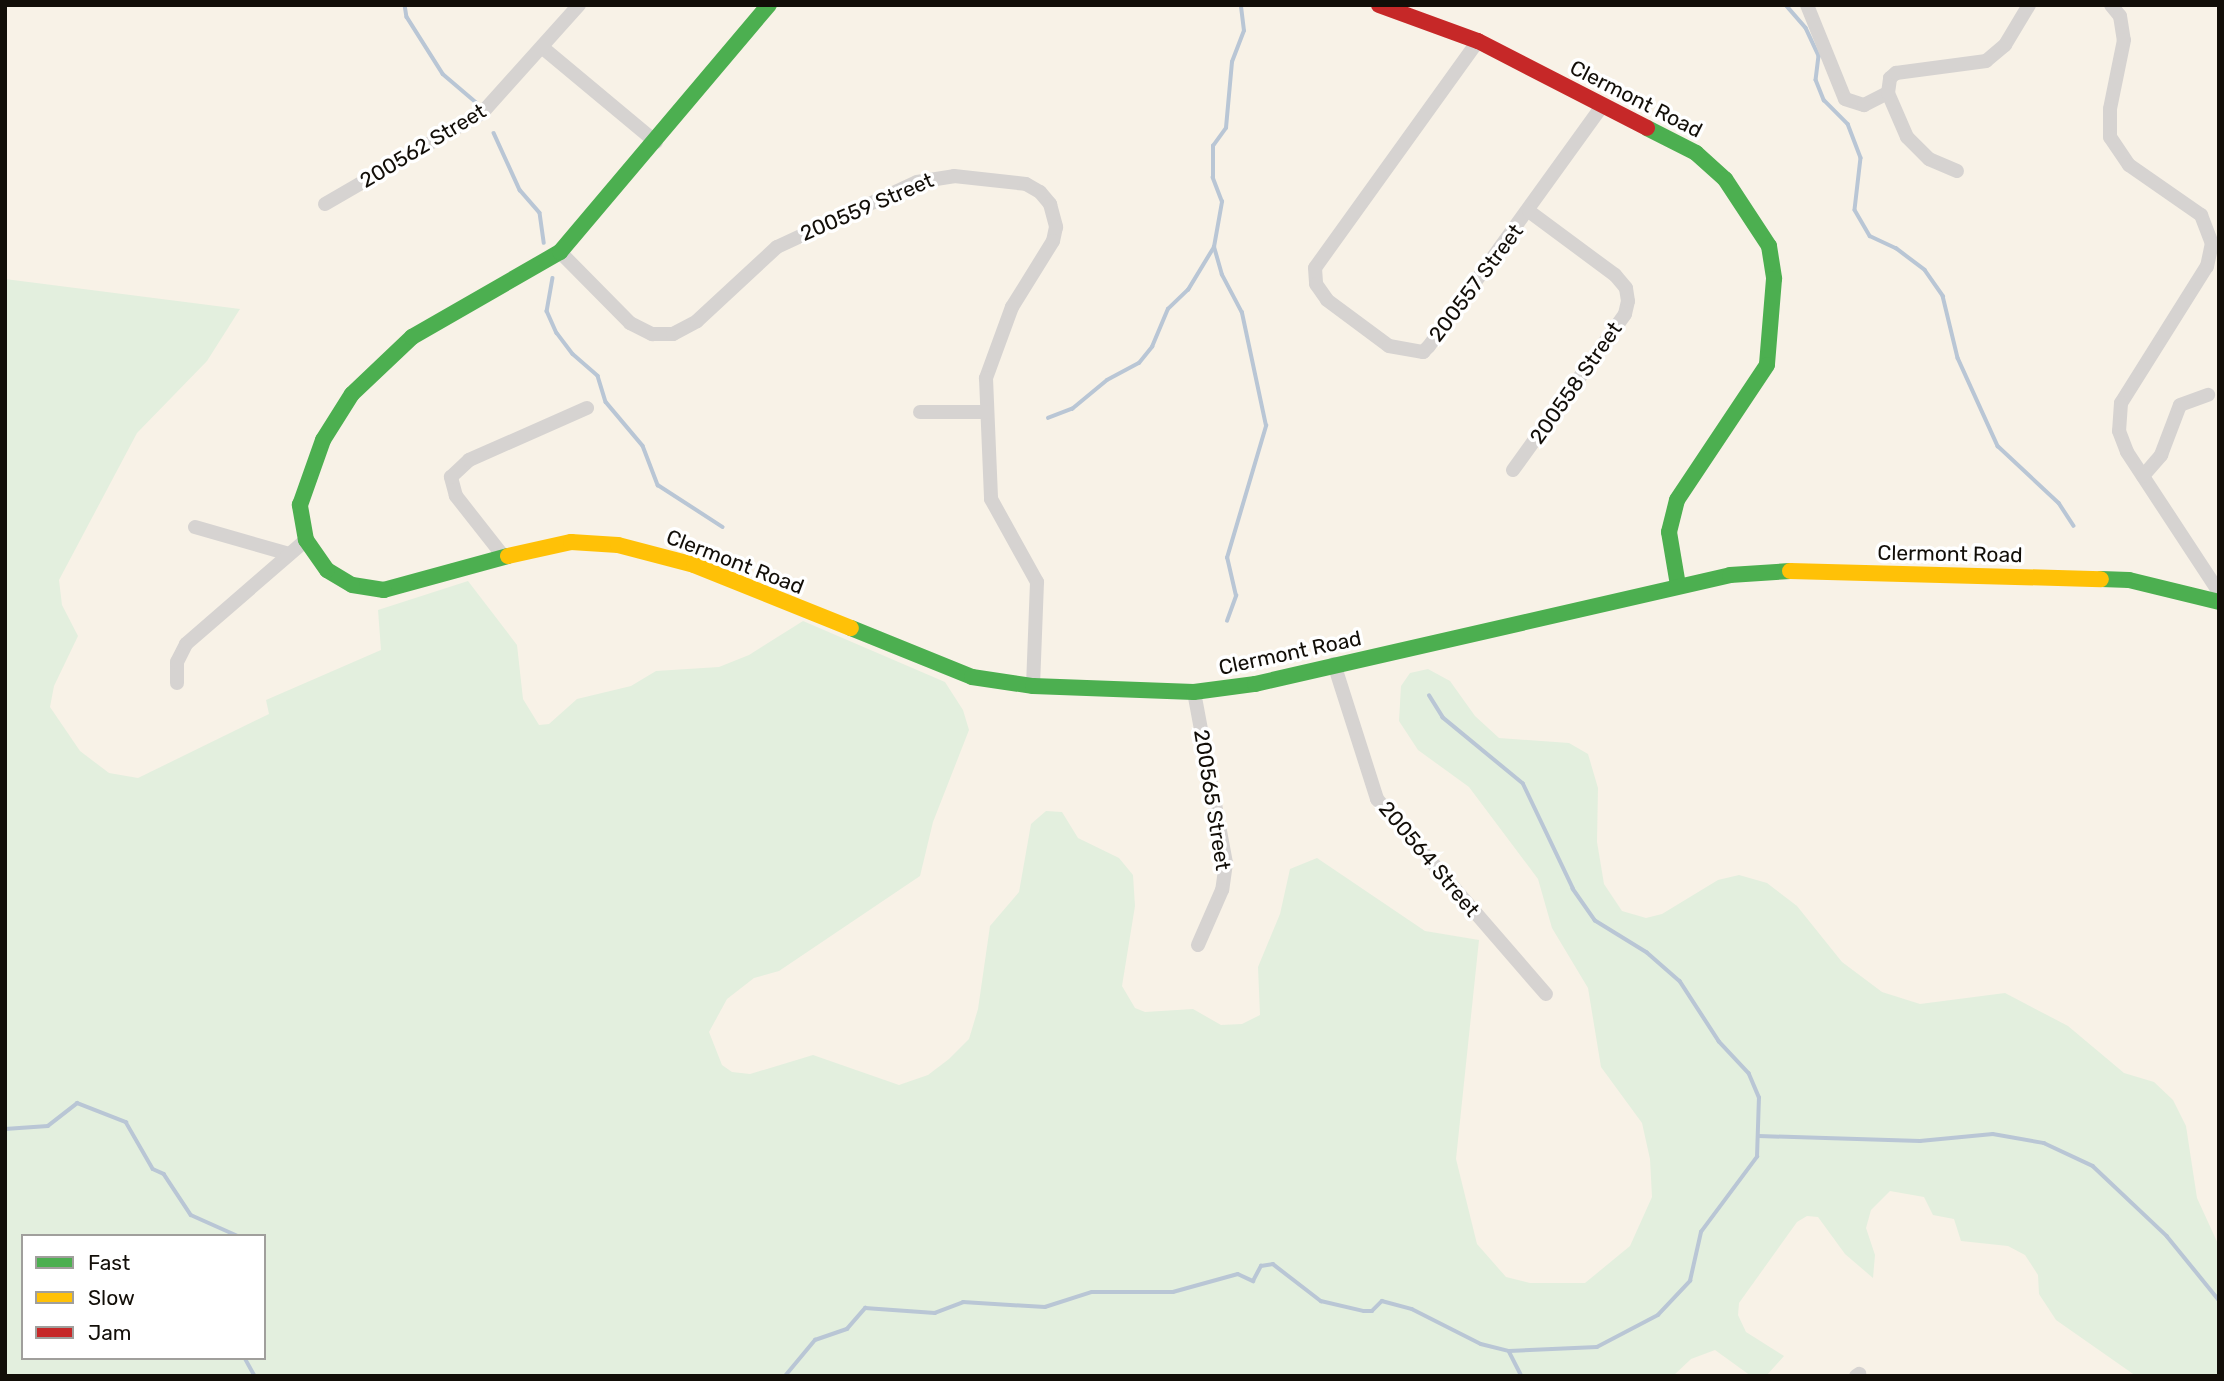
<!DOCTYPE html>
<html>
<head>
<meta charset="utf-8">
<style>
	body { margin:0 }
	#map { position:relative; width:2224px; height:1381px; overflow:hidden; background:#f8f2e7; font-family:Rubik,sans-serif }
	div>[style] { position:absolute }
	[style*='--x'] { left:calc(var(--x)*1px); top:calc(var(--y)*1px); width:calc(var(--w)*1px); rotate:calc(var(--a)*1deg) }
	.green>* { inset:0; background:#e3efde }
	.stream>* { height:3.5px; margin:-1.75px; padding:0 1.75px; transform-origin:1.75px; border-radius:1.75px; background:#b9c6d5 }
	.street>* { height:14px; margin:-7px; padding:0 7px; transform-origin:7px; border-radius:7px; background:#d6d3d1 }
	.fast>* { height:16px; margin:-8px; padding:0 8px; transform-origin:8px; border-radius:8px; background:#4caf50 }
	.slow>* { height:16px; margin:-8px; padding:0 8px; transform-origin:8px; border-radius:8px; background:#ffc107 }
	.jam>* { height:16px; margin:-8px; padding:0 8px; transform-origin:8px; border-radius:8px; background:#c62828 }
	span { translate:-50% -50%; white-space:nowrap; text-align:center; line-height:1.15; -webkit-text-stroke:7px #fff; paint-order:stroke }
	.street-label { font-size:21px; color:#120e08 }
	.frame { position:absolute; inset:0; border:7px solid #120e08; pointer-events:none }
	.legend { position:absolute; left:21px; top:1234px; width:245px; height:126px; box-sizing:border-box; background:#fff; border:2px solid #a09f9c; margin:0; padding:9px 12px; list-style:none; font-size:21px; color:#120e08 }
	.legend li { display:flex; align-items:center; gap:14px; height:35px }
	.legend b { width:35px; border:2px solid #a09f9c }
</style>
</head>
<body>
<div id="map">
	<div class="green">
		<div style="clip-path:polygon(evenodd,5px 279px,240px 309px,207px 361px,137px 433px,59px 580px,62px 605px,78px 636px,54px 686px,50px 707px,80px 751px,109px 773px,138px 778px,269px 714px,266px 700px,381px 650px,378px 610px,468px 581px,517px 645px,523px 699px,539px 725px,549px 724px,577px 699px,631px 686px,656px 671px,719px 667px,749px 655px,803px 621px,945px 682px,963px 710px,969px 730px,933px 822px,920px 876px,779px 971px,754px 978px,727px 999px,709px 1032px,722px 1065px,732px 1072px,750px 1074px,813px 1055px,899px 1085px,928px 1075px,949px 1059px,969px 1039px,978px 1009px,990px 926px,1019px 892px,1031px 824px,1046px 811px,1062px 812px,1078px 838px,1119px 858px,1133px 875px,1135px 906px,1122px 986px,1135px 1008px,1145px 1012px,1193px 1009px,1221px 1025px,1242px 1024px,1260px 1015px,1258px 967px,1280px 914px,1290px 869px,1317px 858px,1425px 931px,1479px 940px,1456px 1159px,1477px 1244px,1506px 1277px,1530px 1283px,1585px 1283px,1630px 1246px,1652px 1197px,1650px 1159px,1642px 1123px,1601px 1067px,1588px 988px,1552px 928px,1538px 879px,1469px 787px,1418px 750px,1399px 721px,1401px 686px,1410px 673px,1428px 669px,1450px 681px,1475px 716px,1499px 738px,1569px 743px,1588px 754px,1598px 788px,1597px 842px,1604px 884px,1622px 911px,1646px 918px,1662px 914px,1718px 880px,1739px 875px,1767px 883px,1797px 906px,1842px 962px,1882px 992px,1920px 1004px,2005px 993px,2068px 1026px,2124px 1073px,2154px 1082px,2173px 1100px,2186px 1126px,2197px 1198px,2219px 1246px,2219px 1376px,2136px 1376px,2056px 1320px,2039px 1294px,2038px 1275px,2025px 1255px,2008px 1246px,1961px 1241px,1954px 1219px,1933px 1215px,1924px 1197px,1890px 1191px,1871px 1210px,1866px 1228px,1875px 1255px,1873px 1278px,1845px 1254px,1818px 1217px,1807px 1216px,1797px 1222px,1739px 1303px,1738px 1315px,1746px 1332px,1784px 1356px,1766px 1376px,1751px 1376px,1715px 1350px,1691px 1359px,1673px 1376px,5px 1376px,5px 279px,23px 1236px,264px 1236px,264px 1358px,23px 1358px,23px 1236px)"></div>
	</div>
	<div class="stream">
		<div style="--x:405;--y:5;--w:12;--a:81"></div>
		<div style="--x:407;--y:17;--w:67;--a:57.7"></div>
		<div style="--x:443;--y:74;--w:45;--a:40.5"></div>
		<div style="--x:1786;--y:5;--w:30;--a:49"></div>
		<div style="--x:1806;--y:28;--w:31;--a:65"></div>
		<div style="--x:1819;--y:56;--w:24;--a:97"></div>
		<div style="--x:1816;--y:80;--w:22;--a:68"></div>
		<div style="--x:1824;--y:100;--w:34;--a:45"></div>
		<div style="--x:1848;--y:124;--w:36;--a:69"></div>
		<div style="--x:1861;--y:158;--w:52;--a:96.6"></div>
		<div style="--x:1855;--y:210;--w:30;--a:60"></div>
		<div style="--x:1870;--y:236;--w:29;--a:25"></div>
		<div style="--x:1896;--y:248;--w:36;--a:37"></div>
		<div style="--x:1925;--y:270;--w:32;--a:55"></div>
		<div style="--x:1943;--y:296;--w:64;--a:76.4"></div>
		<div style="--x:1958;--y:358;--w:97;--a:65.6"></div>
		<div style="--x:1998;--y:446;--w:83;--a:43.1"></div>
		<div style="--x:2059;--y:503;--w:27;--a:57"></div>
		<div style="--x:494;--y:133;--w:63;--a:65.5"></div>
		<div style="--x:520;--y:190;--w:30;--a:49"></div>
		<div style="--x:540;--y:213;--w:30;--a:82"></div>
		<div style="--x:553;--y:278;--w:34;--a:100"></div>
		<div style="--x:547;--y:311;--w:24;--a:66"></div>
		<div style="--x:557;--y:333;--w:26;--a:53"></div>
		<div style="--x:573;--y:354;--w:33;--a:41"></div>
		<div style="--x:598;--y:376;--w:27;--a:73"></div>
		<div style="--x:606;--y:402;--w:57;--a:49.9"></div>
		<div style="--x:643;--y:446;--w:42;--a:69"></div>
		<div style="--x:658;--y:485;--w:77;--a:32.9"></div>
		<div style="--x:1048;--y:418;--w:26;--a:-21"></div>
		<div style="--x:1072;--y:409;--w:45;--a:-39.6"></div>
		<div style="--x:1107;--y:380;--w:36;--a:-28"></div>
		<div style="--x:1139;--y:363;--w:21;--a:-51"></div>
		<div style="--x:1152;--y:347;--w:41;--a:-67.2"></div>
		<div style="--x:1168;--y:309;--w:28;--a:-44"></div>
		<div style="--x:1188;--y:290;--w:50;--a:-58.8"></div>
		<div style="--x:1227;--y:621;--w:27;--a:-70"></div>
		<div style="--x:1236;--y:596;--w:39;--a:-103"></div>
		<div style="--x:1227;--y:558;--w:138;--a:-73.5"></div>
		<div style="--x:1266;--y:426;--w:116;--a:-102"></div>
		<div style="--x:1242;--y:313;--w:43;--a:-117.8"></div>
		<div style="--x:1222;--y:275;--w:29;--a:-106"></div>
		<div style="--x:1214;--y:247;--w:46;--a:-79.9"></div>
		<div style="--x:1222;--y:202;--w:26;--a:-111"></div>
		<div style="--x:1213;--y:178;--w:32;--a:-90"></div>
		<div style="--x:1213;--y:146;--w:22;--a:-54"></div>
		<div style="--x:1226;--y:128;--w:66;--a:-84.8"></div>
		<div style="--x:1232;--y:62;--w:33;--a:-69"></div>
		<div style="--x:1244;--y:31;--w:26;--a:-97"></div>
		<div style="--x:5;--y:1129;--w:43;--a:-4"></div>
		<div style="--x:48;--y:1126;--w:37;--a:-38"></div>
		<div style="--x:77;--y:1103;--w:53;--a:21.2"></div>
		<div style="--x:126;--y:1122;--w:54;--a:60.1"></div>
		<div style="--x:153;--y:1169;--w:12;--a:24"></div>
		<div style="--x:164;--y:1174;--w:49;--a:56.6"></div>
		<div style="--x:191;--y:1215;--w:51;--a:24.1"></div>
		<div style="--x:1759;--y:1136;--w:161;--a:1.8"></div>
		<div style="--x:1920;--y:1141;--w:73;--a:-5.5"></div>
		<div style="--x:1993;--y:1134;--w:52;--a:10"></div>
		<div style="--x:2044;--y:1143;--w:54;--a:25.1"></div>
		<div style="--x:2093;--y:1166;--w:102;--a:43.4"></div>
		<div style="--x:2167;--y:1236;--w:82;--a:50.9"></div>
		<div style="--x:1509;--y:1351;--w:28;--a:63"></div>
		<div style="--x:245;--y:1358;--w:21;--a:61"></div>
		<div style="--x:785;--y:1376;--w:47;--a:-50.2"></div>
		<div style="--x:815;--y:1340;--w:34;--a:-19"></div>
		<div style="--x:847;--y:1329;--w:28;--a:-49"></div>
		<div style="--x:865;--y:1308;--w:70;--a:4.1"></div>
		<div style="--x:935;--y:1313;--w:30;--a:-21"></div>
		<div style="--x:963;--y:1302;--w:82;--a:3.5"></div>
		<div style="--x:1045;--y:1307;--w:49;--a:-17.7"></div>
		<div style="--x:1092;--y:1292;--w:81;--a:0"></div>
		<div style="--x:1173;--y:1292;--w:67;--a:-15.5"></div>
		<div style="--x:1238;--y:1274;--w:17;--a:25"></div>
		<div style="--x:1253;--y:1281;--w:17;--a:-62"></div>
		<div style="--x:1261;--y:1266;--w:12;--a:-9"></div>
		<div style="--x:1273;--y:1264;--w:61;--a:37.6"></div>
		<div style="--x:1321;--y:1301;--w:44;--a:13.1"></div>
		<div style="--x:1364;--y:1311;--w:8;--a:0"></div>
		<div style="--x:1372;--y:1311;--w:14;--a:-45"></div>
		<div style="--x:1382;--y:1301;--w:31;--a:15"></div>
		<div style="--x:1412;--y:1309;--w:77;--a:26.9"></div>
		<div style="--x:1481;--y:1344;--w:29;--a:14"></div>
		<div style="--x:1509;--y:1351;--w:88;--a:-2.6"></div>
		<div style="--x:1597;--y:1347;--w:69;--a:-27.7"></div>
		<div style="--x:1658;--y:1315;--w:47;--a:-46.7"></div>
		<div style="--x:1690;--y:1281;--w:50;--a:-77.3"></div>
		<div style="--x:1701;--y:1232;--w:94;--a:-53.3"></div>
		<div style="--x:1757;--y:1157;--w:59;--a:-88.1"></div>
		<div style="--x:1759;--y:1098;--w:26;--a:-113"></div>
		<div style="--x:1749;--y:1074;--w:44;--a:-133.2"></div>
		<div style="--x:1719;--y:1042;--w:72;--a:-123"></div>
		<div style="--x:1680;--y:982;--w:44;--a:-138.7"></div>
		<div style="--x:1647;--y:953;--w:61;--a:-148.4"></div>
		<div style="--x:1595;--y:921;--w:39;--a:-125"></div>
		<div style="--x:1573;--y:889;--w:116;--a:-115.5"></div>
		<div style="--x:1523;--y:784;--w:104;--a:-140.5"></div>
		<div style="--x:1443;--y:718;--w:26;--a:-122"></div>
	</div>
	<div class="street">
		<div style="--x:1807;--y:5;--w:101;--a:68"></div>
		<div style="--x:1845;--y:99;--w:20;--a:18"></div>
		<div style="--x:1864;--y:105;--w:27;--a:-27"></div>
		<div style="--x:2111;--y:5;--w:14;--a:51"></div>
		<div style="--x:2120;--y:16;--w:24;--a:81"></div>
		<div style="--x:2124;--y:40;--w:70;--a:101.5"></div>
		<div style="--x:2110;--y:109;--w:28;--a:90"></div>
		<div style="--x:2110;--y:137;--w:34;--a:56"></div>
		<div style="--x:2129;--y:165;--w:88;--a:34.8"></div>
		<div style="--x:2201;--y:215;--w:30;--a:69"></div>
		<div style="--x:2212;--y:243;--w:24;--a:102"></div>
		<div style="--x:2207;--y:266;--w:162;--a:122.1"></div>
		<div style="--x:2121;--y:403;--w:28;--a:94"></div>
		<div style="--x:2119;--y:431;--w:22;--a:69"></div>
		<div style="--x:2127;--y:452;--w:168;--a:56.7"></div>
		<div style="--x:1478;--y:41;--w:279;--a:125.7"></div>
		<div style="--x:1315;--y:268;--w:16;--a:86"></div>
		<div style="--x:1316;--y:284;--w:19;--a:55"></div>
		<div style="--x:1327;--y:300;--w:77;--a:36.6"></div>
		<div style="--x:1389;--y:346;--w:35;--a:10"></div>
		<div style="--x:1423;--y:352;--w:8;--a:-45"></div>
		<div style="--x:1429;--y:346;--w:297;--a:-54.2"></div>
		<div style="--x:543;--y:48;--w:147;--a:39.8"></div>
		<div style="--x:1957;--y:171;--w:30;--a:-157"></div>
		<div style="--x:1929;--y:159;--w:31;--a:-135"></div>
		<div style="--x:1907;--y:137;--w:48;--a:-113.4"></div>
		<div style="--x:1888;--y:93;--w:15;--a:-82"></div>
		<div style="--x:1890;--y:78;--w:8;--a:-40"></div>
		<div style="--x:1896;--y:73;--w:91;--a:-7.6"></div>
		<div style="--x:1986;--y:61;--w:25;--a:-40"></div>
		<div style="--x:2005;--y:45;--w:47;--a:-59"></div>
		<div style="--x:325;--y:204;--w:181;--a:-30.1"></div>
		<div style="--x:482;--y:113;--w:145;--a:-48.1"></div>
		<div style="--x:560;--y:252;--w:100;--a:45.4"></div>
		<div style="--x:630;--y:323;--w:25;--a:27"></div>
		<div style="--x:652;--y:334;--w:21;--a:0"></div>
		<div style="--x:673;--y:334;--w:27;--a:-28"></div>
		<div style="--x:697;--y:321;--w:109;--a:-42.8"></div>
		<div style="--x:777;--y:247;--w:154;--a:-24.9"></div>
		<div style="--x:917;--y:182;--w:37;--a:-9"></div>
		<div style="--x:954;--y:176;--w:72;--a:6.3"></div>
		<div style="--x:1026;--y:184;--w:16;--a:30"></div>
		<div style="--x:1040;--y:192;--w:16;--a:50"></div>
		<div style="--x:1050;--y:204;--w:24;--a:75"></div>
		<div style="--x:1056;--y:227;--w:14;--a:102"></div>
		<div style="--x:1053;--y:241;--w:78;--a:121.8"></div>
		<div style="--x:1012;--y:307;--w:76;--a:110.1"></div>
		<div style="--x:986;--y:378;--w:121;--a:87.6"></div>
		<div style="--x:991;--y:499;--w:95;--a:61"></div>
		<div style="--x:1037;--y:582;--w:104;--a:92.2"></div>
		<div style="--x:920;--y:412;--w:66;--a:0"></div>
		<div style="--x:1513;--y:470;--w:192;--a:-54.3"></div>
		<div style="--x:1625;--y:314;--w:13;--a:-77"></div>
		<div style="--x:1628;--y:301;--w:13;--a:-99"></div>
		<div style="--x:1626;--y:288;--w:17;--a:-130"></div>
		<div style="--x:1615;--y:275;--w:106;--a:-143.5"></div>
		<div style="--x:2143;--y:476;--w:28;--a:-49"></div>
		<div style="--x:2161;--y:455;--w:53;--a:-69.2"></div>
		<div style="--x:2180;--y:405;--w:30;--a:-20"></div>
		<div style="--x:195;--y:527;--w:98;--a:16"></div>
		<div style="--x:504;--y:557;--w:78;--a:-128.2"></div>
		<div style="--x:456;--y:496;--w:20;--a:-105"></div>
		<div style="--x:451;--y:477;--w:25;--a:-43"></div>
		<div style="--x:469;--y:460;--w:129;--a:-23.8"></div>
		<div style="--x:1334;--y:664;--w:142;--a:72.3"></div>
		<div style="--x:1377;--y:799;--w:258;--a:49.1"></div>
		<div style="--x:177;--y:683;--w:21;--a:-90"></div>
		<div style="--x:177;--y:662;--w:20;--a:-63"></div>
		<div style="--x:186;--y:644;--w:159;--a:-40.9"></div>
		<div style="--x:1194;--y:692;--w:174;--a:79.4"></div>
		<div style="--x:1226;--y:863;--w:27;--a:98"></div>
		<div style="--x:1222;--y:890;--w:60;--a:113.6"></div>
		<div style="--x:1856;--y:1376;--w:4;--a:-34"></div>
	</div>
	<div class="fast">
		<div style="--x:1647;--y:128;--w:55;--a:27"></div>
		<div style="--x:1696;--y:153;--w:39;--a:42"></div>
		<div style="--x:1725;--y:179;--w:80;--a:56.7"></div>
		<div style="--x:1769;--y:246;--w:33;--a:81"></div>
		<div style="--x:1774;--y:279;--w:86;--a:94.7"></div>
		<div style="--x:1767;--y:365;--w:162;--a:123.7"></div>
		<div style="--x:1677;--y:500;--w:33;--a:104"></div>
		<div style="--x:1669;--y:532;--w:54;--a:80.4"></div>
		<div style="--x:508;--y:556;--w:129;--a:164.7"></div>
		<div style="--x:384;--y:590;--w:32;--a:-171"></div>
		<div style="--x:352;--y:585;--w:29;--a:-149"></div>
		<div style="--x:327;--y:570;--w:37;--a:-125"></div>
		<div style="--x:306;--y:540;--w:36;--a:-100"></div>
		<div style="--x:300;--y:505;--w:69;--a:-70.5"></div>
		<div style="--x:323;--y:440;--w:54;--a:-57.8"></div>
		<div style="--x:352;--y:394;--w:83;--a:-43.5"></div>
		<div style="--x:412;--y:337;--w:171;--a:-29.9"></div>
		<div style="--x:560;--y:252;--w:324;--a:-49.8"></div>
		<div style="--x:2101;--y:579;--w:28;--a:2"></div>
		<div style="--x:2129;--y:580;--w:93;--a:13.7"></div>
		<div style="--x:851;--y:628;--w:131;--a:22"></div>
		<div style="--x:972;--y:677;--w:62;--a:8.4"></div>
		<div style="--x:1033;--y:686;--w:161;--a:2.1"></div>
		<div style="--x:1194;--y:692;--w:62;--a:-7.5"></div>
		<div style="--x:1255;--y:684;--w:487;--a:-12.9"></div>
		<div style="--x:1730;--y:575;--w:60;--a:-3.8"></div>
	</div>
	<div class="slow">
		<div style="--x:508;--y:556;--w:65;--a:-12.5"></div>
		<div style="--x:571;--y:542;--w:47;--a:3.7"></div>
		<div style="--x:618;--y:545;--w:79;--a:14.7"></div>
		<div style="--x:694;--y:565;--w:169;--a:21.9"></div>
		<div style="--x:1790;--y:571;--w:311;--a:1.5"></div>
	</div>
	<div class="jam">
		<div style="--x:1379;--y:5;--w:105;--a:20"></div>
		<div style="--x:1478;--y:41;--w:190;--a:27.2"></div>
	</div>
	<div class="street-label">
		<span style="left:1636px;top:99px;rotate:27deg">Clermont Road</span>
		<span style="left:423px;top:146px;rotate:-31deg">200562 Street</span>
		<span style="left:867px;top:207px;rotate:-23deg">200559 Street</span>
		<span style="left:1476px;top:283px;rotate:-53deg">200557 Street</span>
		<span style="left:1576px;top:383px;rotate:-55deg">200558 Street</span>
		<span style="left:1950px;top:554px;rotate:1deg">Clermont Road</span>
		<span style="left:735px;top:562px;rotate:21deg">Clermont Road</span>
		<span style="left:1290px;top:653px;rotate:-12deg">Clermont Road</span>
		<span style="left:1212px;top:800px;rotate:81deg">200565 Street</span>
		<span style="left:1429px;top:859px;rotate:50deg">200564 Street</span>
	</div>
	<div class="frame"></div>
	<ul class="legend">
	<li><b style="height:9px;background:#4caf50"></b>Fast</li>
	<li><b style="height:9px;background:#ffc107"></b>Slow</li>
	<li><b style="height:9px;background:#c62828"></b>Jam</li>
	</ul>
</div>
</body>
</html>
